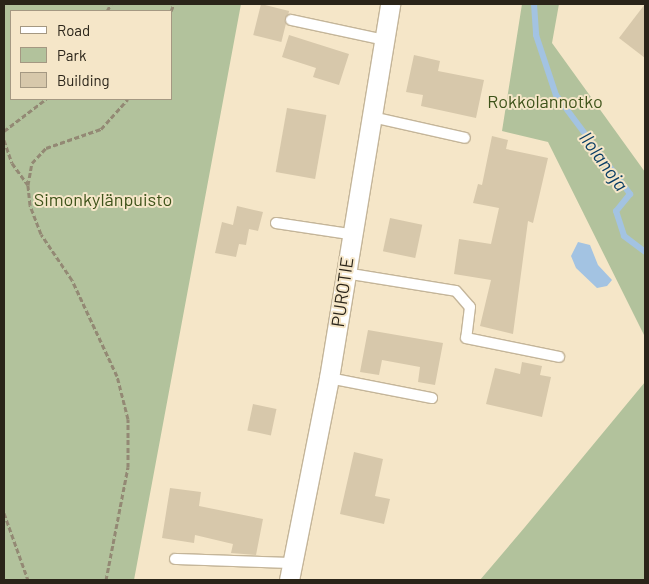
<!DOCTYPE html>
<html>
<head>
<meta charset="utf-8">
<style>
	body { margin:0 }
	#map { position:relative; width:649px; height:584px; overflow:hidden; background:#f5e6c8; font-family:Barlow,sans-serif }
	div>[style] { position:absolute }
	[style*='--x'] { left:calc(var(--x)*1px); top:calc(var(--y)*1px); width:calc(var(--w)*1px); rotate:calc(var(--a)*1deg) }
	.green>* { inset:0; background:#b2c29c }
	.water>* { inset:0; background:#a3c3e2 }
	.stream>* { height:6px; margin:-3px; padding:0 3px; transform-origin:3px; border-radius:3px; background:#a3c3e2 }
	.building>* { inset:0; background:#d7c8ab; transform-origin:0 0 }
	.path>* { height:3px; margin-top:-1.5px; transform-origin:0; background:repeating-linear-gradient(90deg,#938974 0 5px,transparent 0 7.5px) }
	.roads { filter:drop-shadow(1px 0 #c4b599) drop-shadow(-1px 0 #c4b599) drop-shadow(0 1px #c4b599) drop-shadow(0 -1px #c4b599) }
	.lane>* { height:10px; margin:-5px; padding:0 5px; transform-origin:5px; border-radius:5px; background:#fff }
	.street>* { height:19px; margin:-9.5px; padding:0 9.5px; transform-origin:9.5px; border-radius:9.5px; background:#fff }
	span { translate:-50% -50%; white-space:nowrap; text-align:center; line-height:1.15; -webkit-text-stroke:4px #f5e6c8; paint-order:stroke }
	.park-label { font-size:18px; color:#3e531a }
	.street-label { font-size:18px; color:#2a2419 }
	.water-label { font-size:19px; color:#093d65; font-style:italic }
	.frame { position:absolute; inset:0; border:5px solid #2a2419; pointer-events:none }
	.legend { position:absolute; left:10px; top:10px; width:162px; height:90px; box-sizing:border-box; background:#f5e6c8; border:1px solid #a49882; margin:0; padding:6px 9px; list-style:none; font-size:15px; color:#2a2419 }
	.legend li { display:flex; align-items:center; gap:10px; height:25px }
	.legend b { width:25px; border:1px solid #a49882 }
</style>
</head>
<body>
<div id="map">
	<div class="green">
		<div style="clip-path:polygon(evenodd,4px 4px,241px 4px,134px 580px,4px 580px,4px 4px,171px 11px,171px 99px,11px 99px,11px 11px,171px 11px)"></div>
		<div style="clip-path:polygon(522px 4px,559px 4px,552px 43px,645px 172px,645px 337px,548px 142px,502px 131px)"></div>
		<div style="clip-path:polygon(645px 382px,645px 580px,480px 580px,525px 527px)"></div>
	</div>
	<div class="water">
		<div style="clip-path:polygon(578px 242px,590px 245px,598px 265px,612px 280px,607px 286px,597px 288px,576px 268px,571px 256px)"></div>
	</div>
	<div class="stream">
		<div style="--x:534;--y:4;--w:31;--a:86"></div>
		<div style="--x:536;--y:35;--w:63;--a:71.6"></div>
		<div style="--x:556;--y:95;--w:124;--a:53.2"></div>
		<div style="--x:630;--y:194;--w:22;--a:129"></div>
		<div style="--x:616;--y:211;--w:26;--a:72"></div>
		<div style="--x:624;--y:236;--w:26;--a:37"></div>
	</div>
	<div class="building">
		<div style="left:261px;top:4px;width:29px;height:32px;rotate:14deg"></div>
		<div style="clip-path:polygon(645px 4px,645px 58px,619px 38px)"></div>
		<div style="clip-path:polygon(289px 35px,349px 54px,339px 85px,313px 77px,316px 68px,282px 57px)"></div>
		<div style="clip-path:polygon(414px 55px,440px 61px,438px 71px,484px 80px,476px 118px,421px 106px,423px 95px,406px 92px)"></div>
		<div style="left:287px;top:108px;width:40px;height:65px;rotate:10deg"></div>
		<div style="clip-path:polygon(492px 136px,508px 140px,506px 149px,548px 158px,533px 223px,528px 221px,513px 334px,480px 326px,491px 280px,454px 274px,459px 239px,491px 244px,499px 208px,473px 203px,478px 184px,482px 185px)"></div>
		<div style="clip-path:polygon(237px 206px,263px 212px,258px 231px,249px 229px,246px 245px,239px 244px,236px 257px,215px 253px,222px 222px,233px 225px)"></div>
		<div style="left:390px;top:218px;width:33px;height:34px;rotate:12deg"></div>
		<div style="clip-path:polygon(368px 330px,443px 343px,435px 385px,418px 382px,420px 367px,382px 360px,379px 375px,360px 372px)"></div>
		<div style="clip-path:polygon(522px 362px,542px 366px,540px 375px,551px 377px,542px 417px,486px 404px,495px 368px,520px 374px)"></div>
		<div style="left:253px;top:404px;width:24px;height:27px;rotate:12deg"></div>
		<div style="clip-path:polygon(354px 452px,383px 459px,375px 496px,390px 499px,384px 524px,340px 514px)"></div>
		<div style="clip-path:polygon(170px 488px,201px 492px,199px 506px,263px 519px,256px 555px,231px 553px,233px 544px,195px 535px,194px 543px,162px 538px)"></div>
	</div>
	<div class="path">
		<div style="--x:107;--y:11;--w:8;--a:-60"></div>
		<div style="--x:171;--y:11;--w:8;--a:-67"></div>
		<div style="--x:4;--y:131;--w:53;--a:-37.3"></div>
		<div style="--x:4;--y:140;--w:24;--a:71"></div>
		<div style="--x:12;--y:163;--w:27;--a:54"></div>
		<div style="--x:4;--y:513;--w:71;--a:70.3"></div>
		<div style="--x:106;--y:580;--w:115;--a:-79"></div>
		<div style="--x:128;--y:467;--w:48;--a:-90"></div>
		<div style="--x:128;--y:419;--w:44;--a:-104.3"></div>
		<div style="--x:117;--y:376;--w:106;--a:-115.1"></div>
		<div style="--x:72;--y:280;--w:55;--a:-124"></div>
		<div style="--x:41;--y:234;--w:31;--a:-111"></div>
		<div style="--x:30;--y:205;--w:20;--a:-96"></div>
		<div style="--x:28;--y:185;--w:22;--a:-80"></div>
		<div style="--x:32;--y:163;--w:21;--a:-47"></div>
		<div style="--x:46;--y:148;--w:58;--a:-19.1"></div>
		<div style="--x:101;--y:129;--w:40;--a:-48"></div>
	</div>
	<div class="roads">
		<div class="lane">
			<div style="--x:291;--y:20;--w:95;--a:12.1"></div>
			<div style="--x:372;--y:117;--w:95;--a:12.7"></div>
			<div style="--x:276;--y:223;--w:74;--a:8.6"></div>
			<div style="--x:345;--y:273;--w:112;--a:9.2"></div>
			<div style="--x:456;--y:291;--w:21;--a:49"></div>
			<div style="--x:470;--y:307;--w:31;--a:97"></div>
			<div style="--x:466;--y:338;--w:95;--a:11.5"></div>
			<div style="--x:329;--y:378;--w:105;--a:11"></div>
			<div style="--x:175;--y:559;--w:117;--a:2"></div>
		</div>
		<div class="street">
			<div style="--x:289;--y:580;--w:206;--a:-78.8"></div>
			<div style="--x:329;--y:378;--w:379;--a:-80.7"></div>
		</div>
	</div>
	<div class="park-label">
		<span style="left:545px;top:101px">Rokkolannotko</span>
		<span style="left:103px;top:199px">Simonkylänpuisto</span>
	</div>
	<div class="street-label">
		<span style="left:342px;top:292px;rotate:-82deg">PUROTIE</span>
	</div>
	<div class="water-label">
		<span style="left:604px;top:161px;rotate:54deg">Ilolanoja</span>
	</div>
	<div class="frame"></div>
	<ul class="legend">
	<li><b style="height:6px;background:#fff"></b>Road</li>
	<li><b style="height:14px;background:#b2c29c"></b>Park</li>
	<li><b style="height:14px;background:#d7c8ab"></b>Building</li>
	</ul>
</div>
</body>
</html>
